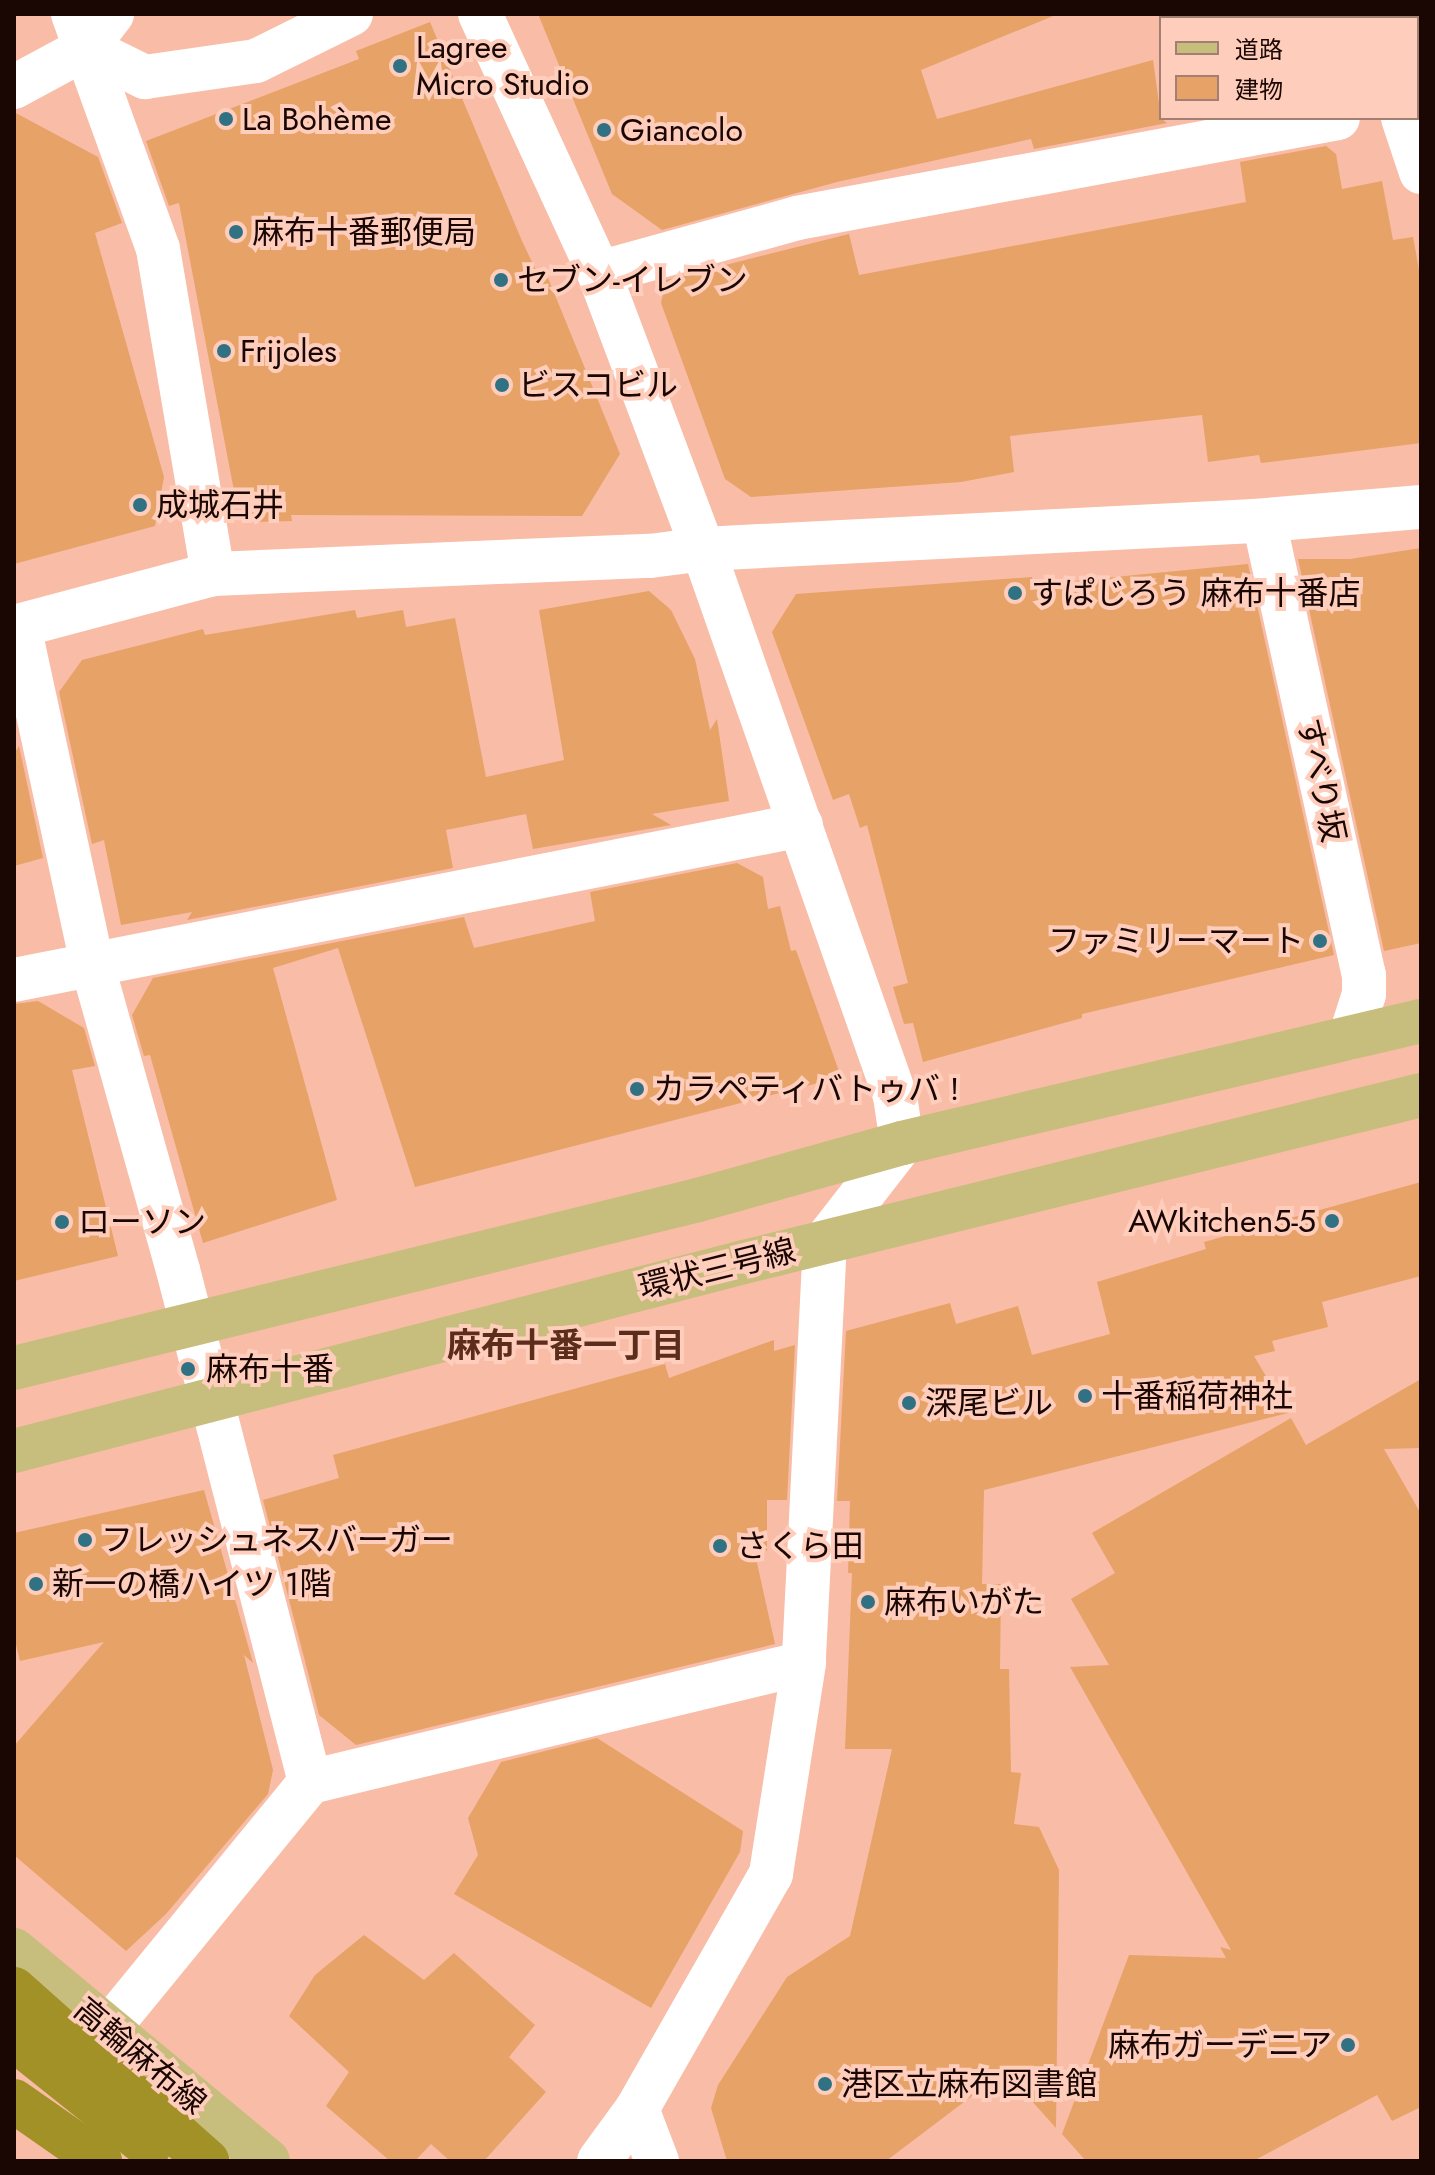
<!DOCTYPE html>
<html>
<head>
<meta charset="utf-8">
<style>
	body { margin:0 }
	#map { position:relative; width:1435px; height:2175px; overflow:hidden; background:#f8bca7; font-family:Jost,"Noto Sans JP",sans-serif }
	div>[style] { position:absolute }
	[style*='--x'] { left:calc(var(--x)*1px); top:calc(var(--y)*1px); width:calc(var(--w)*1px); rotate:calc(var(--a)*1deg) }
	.building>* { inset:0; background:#e7a267 }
	.minor>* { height:44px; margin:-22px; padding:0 22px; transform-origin:22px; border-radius:22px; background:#fff }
	.major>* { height:44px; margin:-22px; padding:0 22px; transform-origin:22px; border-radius:22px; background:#c7bd7d }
	.highway>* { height:44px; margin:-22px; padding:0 22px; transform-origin:22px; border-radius:22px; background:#a19126 }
	.dots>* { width:22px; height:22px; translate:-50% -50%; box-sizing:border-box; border:4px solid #fecdbc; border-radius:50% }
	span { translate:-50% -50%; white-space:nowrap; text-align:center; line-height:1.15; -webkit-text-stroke:8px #fecdbc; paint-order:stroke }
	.poi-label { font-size:32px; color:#1a0703 }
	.left { translate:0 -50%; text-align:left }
	.right { translate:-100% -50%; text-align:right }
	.street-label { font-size:32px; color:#1a0703 }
	.neighbourhood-label { font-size:34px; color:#5d2d1c; font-weight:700 }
	.frame { position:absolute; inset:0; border:16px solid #1a0703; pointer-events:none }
	.legend { position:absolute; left:1159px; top:16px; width:260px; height:104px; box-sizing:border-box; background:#fecdbc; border:2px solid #a37e72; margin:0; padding:10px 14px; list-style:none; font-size:24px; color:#1a0703 }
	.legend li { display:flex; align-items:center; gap:16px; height:40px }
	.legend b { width:40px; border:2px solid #a37e72 }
</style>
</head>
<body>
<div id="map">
	<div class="building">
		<div style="clip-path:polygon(538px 14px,1058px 14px,921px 70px,937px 119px,1153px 60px,1161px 118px,1167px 123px,1034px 149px,1031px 139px,837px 182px,662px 230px,612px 194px)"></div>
		<div style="clip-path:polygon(430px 22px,522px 241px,541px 281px,548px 278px,620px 454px,582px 516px,291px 515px,292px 521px,257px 522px,235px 496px,179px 203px,169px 206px,146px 141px,359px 59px,356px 51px)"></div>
		<div style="clip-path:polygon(14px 112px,98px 157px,122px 223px,95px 233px,164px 477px,155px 526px,14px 564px)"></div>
		<div style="clip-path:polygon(1326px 146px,1336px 154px,1342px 189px,1382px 181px,1393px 240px,1413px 237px,1421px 281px,1421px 443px,1261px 463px,1259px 455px,1208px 462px,1202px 415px,1010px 436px,1014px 472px,961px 482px,751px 497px,725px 479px,661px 303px,666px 280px,849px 234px,859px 275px,1246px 202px,1240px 162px)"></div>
		<div style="clip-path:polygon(1421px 548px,1421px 943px,1384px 951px,1298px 559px,1350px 559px)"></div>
		<div style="clip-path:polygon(1248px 564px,1334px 955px,1082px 1014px,1082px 1018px,923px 1062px,913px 1023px,904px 1024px,893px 987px,908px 983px,867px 825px,860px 828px,849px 794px,833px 800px,772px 632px,796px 594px,1032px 577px,1033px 585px)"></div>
		<div style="clip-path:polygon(649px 591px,671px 610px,695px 659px,710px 730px,717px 719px,729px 801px,652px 814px,671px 825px,533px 849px,526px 814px,446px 830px,453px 868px,187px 920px,192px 912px,121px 925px,104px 840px,92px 844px,59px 692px,82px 660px,203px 629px,205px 635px,355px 610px,357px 618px,403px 610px,406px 627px,455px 618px,486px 777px,564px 760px,539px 610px)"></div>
		<div style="clip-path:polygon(19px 746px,43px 858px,14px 866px,14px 754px)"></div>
		<div style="clip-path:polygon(737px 863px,763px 877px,768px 909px,780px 906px,791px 951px,796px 950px,841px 1077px,415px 1187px,338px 948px,273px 968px,337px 1200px,203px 1243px,150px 1055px,144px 1056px,132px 1015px,153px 978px,464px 917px,474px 948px,595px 921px,590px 892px)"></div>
		<div style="clip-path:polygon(38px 1001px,84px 1028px,95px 1066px,72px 1070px,118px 1256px,14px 1281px,14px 1004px)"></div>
		<div style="clip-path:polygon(1421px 1182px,1421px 1276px,1322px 1302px,1328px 1327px,1272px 1341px,1275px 1351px,1254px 1356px,1288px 1413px,984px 1490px,982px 1584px,1001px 1584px,1000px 1669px,1009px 1669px,1011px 1772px,1021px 1773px,1014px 1824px,1039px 1827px,1059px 1870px,1056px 2128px,1005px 2071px,886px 2161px,727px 2161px,711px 2108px,718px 2085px,787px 1977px,850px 1936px,892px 1749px,845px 1749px,852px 1573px,848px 1573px,850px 1501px,837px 1501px,846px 1331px,950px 1303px,956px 1324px,1018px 1306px,1032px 1355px,1110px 1334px,1097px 1282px,1206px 1249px,1204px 1242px)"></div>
		<div style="clip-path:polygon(774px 1340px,774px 1351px,795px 1345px,787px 1500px,767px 1500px,767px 1551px,755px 1554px,775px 1644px,356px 1745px,319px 1715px,263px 1500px,339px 1478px,333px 1455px,665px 1364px,669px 1378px)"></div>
		<div style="clip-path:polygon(1421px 1379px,1421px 1448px,1384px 1449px,1421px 1514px,1421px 2107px,1392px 2121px,1377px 2095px,1253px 2161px,1086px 2161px,1062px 2134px,1129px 1955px,1226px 1958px,1220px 1947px,1231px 1950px,1070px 1667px,1109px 1665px,1071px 1599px,1115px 1573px,1092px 1533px,1291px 1418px,1306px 1445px)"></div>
		<div style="clip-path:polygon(204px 1490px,253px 1663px,244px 1655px,273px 1770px,268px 1794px,166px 1914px,126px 1951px,14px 1855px,14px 1746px,104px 1642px,20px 1661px,14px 1636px,14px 1533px)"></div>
		<div style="clip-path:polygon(597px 1738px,743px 1831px,740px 1852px,651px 2008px,454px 1894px,478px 1855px,468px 1818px,501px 1762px)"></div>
		<div style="clip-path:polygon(364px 1935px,424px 1980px,454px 1953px,535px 2025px,509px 2057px,546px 2092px,484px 2161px,450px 2161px,431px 2144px,415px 2161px,390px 2161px,326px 2106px,349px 2072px,289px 2016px,315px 1975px)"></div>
	</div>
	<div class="minor">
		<div style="--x:73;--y:14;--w:250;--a:70.1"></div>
		<div style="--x:158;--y:249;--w:330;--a:80.4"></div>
		<div style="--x:480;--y:14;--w:285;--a:65.3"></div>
		<div style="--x:599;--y:273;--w:295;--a:69.4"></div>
		<div style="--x:703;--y:549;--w:580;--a:70.66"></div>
		<div style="--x:895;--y:1096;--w:48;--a:81.5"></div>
		<div style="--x:902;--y:1143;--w:125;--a:127.9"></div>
		<div style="--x:825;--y:1242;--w:422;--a:92.9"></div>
		<div style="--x:804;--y:1663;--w:214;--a:98.9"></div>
		<div style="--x:771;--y:1874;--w:271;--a:119.7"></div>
		<div style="--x:637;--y:2109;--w:64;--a:126.2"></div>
		<div style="--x:1363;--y:14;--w:4;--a:63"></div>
		<div style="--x:86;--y:48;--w:66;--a:26.2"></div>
		<div style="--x:145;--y:77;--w:112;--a:-8.2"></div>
		<div style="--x:256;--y:61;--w:106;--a:-26.3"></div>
		<div style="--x:14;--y:87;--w:82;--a:-28.4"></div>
		<div style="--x:86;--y:48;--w:43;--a:-52.6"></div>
		<div style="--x:1403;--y:118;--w:57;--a:71.6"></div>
		<div style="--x:599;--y:273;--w:205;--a:-15.5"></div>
		<div style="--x:797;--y:218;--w:550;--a:-10.47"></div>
		<div style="--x:1264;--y:521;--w:465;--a:77.6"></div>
		<div style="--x:1364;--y:975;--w:19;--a:90"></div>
		<div style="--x:1364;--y:994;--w:46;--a:107.7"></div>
		<div style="--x:19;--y:626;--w:346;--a:77.8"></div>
		<div style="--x:92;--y:964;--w:318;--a:74.3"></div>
		<div style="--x:178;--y:1270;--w:529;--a:75.54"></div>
		<div style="--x:310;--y:1782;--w:322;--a:129.3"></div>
		<div style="--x:14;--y:627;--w:206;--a:-14.9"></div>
		<div style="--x:213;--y:574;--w:437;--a:-2.4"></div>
		<div style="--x:650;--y:556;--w:53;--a:-7.5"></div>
		<div style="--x:703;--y:549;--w:552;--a:-2.91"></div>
		<div style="--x:1254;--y:521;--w:168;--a:-4.8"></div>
		<div style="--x:14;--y:980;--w:802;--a:-11.14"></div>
		<div style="--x:310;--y:1782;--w:508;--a:-13.54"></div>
		<div style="--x:637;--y:2109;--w:56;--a:69"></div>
	</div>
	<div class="major">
		<div style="--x:14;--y:1368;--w:704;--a:-13.8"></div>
		<div style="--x:698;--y:1200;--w:212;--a:-15.6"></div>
		<div style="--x:902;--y:1143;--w:533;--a:-13.23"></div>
		<div style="--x:14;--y:1451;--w:754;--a:-14.52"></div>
		<div style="--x:744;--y:1262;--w:697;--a:-13.86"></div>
		<div style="--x:14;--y:1950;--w:330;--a:39.7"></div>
	</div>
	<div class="highway">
		<div style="--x:14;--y:1989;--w:259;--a:41.7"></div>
		<div style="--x:14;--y:2039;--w:173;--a:38.7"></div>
		<div style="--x:14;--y:2101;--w:105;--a:34.9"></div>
	</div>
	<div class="dots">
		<div style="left:400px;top:66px;background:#307184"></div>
		<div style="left:226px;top:119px;background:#307184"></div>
		<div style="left:604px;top:130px;background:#307184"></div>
		<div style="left:236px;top:232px;background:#307184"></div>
		<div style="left:501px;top:280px;background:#307184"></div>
		<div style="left:224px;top:351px;background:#307184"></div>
		<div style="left:502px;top:385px;background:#307184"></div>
		<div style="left:140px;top:505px;background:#307184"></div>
		<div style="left:1015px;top:593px;background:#307184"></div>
		<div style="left:1320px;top:941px;background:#307184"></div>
		<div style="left:637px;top:1089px;background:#307184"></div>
		<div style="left:1332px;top:1221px;background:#307184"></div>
		<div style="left:62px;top:1222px;background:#307184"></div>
		<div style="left:188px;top:1369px;background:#307184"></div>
		<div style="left:1085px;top:1396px;background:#307184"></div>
		<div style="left:909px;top:1403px;background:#307184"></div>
		<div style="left:85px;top:1540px;background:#307184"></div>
		<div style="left:720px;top:1546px;background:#307184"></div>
		<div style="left:36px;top:1584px;background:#307184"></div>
		<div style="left:868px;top:1602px;background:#307184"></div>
		<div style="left:1348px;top:2045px;background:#307184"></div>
		<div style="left:825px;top:2084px;background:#307184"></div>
	</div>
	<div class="poi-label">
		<span class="left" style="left:416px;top:66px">Lagree<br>Micro Studio</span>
		<span class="left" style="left:242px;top:119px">La Bohème</span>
		<span class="left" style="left:620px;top:130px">Giancolo</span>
		<span class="left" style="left:252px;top:232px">麻布十番郵便局</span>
		<span class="left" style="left:517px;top:280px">セブン-イレブン</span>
		<span class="left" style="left:240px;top:351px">Frijoles</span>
		<span class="left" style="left:518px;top:385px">ビスコビル</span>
		<span class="left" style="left:156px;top:505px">成城石井</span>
		<span class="left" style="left:1031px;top:593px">すぱじろう 麻布十番店</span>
		<span class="right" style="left:1304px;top:941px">ファミリーマート</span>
		<span class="left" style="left:653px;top:1089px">カラペティバトゥバ !</span>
		<span class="right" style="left:1316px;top:1221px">AWkitchen5-5</span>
		<span class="left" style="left:78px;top:1222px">ローソン</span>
		<span class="left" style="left:206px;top:1369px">麻布十番</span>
		<span class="left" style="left:1101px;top:1396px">十番稲荷神社</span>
		<span class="left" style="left:925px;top:1403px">深尾ビル</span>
		<span class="left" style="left:101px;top:1540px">フレッシュネスバーガー</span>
		<span class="left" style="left:736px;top:1546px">さくら田</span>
		<span class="left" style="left:52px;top:1584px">新一の橋ハイツ 1階</span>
		<span class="left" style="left:884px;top:1602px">麻布いがた</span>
		<span class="right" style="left:1332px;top:2045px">麻布ガーデニア</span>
		<span class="left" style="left:841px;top:2084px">港区立麻布図書館</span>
	</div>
	<div class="street-label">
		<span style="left:1321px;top:780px;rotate:78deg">すべり坂</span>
		<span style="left:717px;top:1269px;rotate:-14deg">環状三号線</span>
		<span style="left:140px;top:2056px;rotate:40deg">高輪麻布線</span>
	</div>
	<div class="neighbourhood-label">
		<span style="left:566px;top:1346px">麻布十番一丁目</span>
	</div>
	<div class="frame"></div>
	<ul class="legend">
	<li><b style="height:10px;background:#c7bd7d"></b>道路</li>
	<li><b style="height:22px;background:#e7a267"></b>建物</li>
	</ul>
</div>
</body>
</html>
